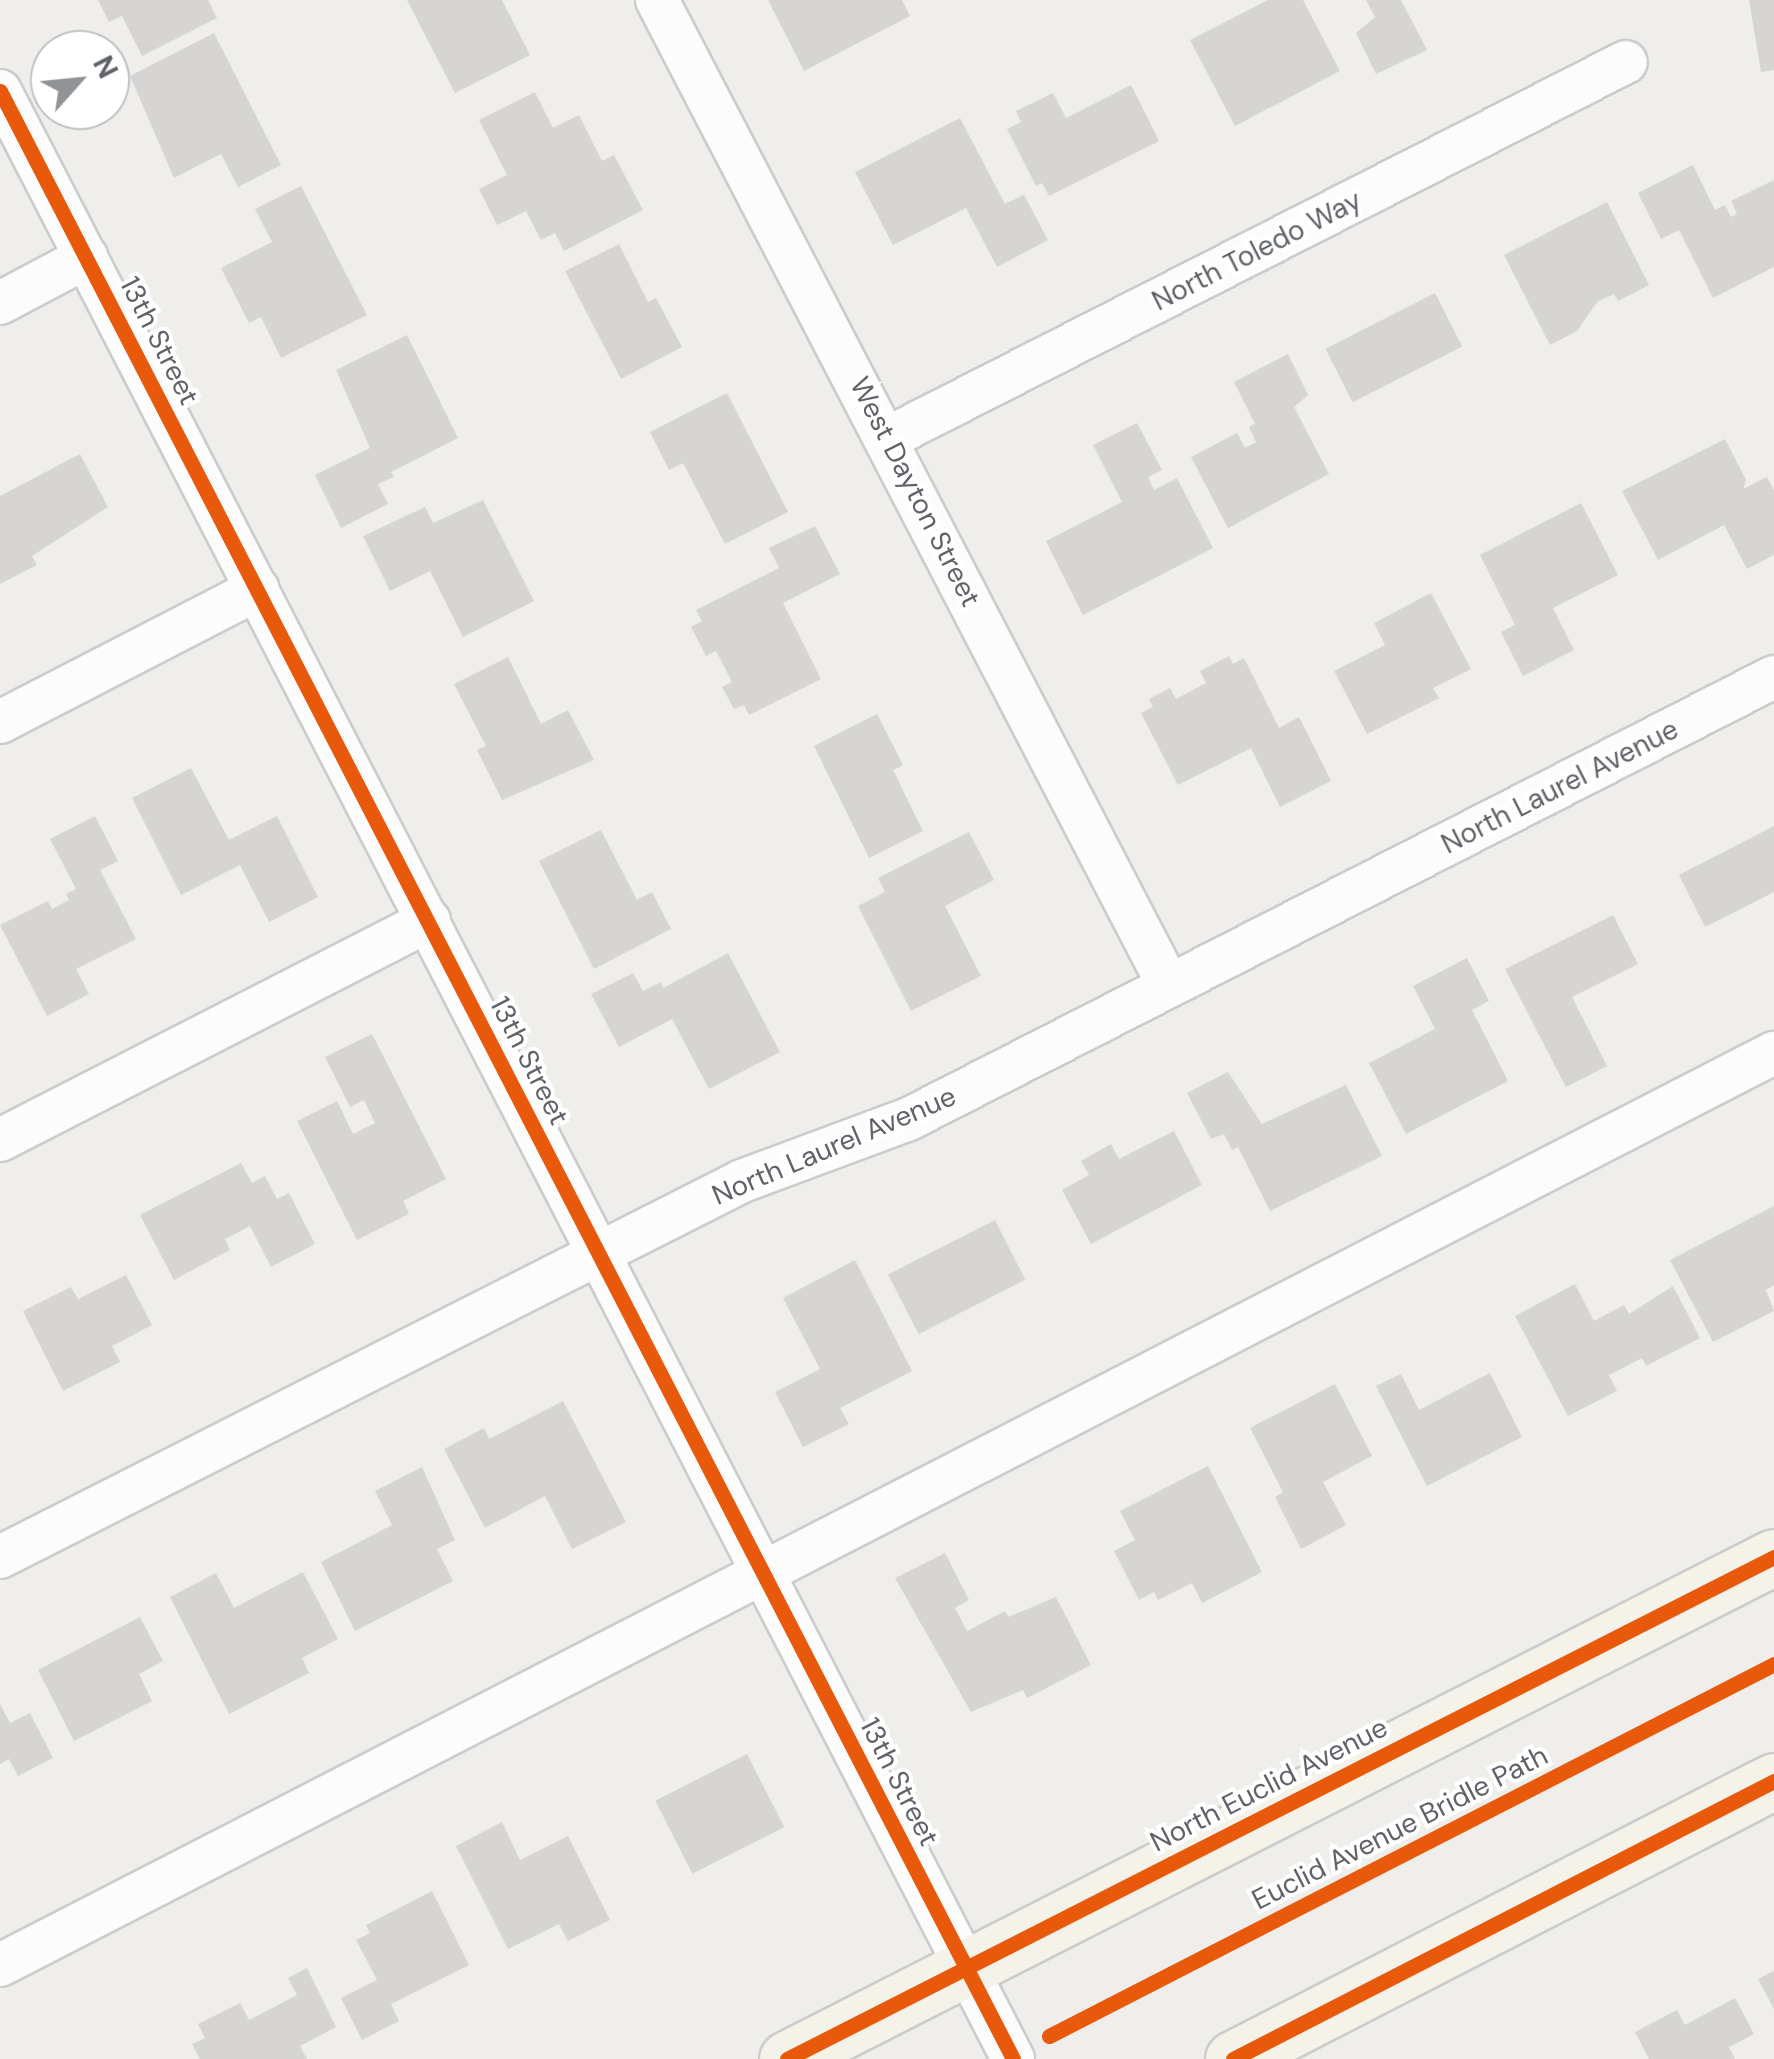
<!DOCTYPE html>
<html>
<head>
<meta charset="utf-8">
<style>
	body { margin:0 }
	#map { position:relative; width:1774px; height:2059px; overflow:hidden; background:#efeeea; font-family:"DM Sans",sans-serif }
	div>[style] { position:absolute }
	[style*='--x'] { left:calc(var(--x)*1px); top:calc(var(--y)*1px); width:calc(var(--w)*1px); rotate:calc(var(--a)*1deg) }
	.building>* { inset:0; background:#d6d5d3; transform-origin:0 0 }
	.path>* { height:6px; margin-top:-3px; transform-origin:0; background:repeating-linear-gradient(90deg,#cacfcc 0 10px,transparent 0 15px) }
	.roads { filter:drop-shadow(2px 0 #cbcccc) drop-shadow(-2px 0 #cbcccc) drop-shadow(0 2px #cbcccc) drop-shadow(0 -2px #cbcccc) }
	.minor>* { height:42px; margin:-21px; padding:0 21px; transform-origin:21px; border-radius:21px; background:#fdfcfc }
	.major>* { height:55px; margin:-27.5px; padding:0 27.5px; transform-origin:27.5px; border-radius:27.5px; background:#f4f2e9 }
	.cycleway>* { height:15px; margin:-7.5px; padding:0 7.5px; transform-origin:7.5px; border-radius:7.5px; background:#e8590c }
	span { translate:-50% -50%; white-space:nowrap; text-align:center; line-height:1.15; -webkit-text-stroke:8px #fff; paint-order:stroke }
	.street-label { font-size:28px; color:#5f6368 }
	.north { position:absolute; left:30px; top:30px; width:100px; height:100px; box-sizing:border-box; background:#fff; border:2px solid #bfc1c3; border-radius:50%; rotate:63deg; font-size:28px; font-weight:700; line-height:40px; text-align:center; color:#5f6368 }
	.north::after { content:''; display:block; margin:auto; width:35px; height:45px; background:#919496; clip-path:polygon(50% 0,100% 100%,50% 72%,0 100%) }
</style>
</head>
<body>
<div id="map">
	<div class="building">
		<div style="clip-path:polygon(98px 0,208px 0,217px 18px,142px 56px,122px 16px,109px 22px)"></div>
		<div style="clip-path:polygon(407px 0,502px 0,530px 55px,455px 93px)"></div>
		<div style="clip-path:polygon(768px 0,902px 0,910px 16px,804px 71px)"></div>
		<div style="clip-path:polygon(1268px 0,1303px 0,1340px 71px,1235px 126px,1190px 40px)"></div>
		<div style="clip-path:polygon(1366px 0,1401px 0,1427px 50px,1376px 74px,1356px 33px,1375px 17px)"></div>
		<div style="clip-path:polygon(1749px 0,1774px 0,1774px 70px,1761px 72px)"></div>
		<div style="clip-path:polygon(214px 33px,281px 165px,238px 187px,221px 154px,174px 178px,130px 76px)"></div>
		<div style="clip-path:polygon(1131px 85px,1159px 141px,1049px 196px,1042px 183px,1036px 186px,1007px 129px,1021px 122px,1016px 111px,1053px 93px,1066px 118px)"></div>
		<div style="clip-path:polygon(535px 92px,553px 128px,579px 115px,602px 161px,614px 155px,643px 210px,564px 251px,555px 233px,541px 240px,526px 211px,497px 225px,479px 189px,507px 175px,479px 120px)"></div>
		<div style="clip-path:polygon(960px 118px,1005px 204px,1024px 195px,1048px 240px,997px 267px,966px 208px,893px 245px,855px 172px)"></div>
		<div style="clip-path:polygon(1693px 165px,1715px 210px,1725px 205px,1731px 217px,1737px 214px,1731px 201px,1774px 180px,1774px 267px,1713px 298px,1679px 230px,1661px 239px,1638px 193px)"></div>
		<div style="clip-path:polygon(301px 186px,367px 315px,281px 358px,261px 317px,249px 323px,221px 268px,272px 242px,255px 209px)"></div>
		<div style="clip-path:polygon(1607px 202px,1649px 285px,1618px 301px,1614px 294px,1597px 302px,1577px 331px,1550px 345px,1504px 255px)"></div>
		<div style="clip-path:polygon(619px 244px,648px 302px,656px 298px,682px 347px,621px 379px,565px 271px)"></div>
		<div style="left:1435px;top:293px;width:60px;height:123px;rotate:63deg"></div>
		<div style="clip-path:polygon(407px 335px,458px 438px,391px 472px,394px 477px,378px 484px,388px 504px,341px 528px,315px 475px,370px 448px,336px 370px)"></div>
		<div style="clip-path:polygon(1288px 354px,1308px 395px,1294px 407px,1329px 474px,1228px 528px,1191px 457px,1237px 433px,1245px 448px,1256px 442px,1249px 427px,1255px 424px,1234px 382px)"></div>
		<div style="clip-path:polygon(727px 393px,788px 512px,725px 544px,683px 463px,669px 470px,650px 432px)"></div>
		<div style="clip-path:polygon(1137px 423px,1162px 470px,1148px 477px,1154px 490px,1177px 478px,1213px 548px,1083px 615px,1046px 541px,1122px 502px,1093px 445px)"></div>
		<div style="clip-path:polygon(1725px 439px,1746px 480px,1743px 489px,1767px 477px,1774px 491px,1774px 555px,1747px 569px,1724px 525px,1658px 560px,1622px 491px)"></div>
		<div style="clip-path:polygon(80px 454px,108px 507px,32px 556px,37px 565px,0 584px,0 496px)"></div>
		<div style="clip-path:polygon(483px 500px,534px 601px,463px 637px,430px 571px,390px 591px,363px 536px,425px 507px,433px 523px)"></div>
		<div style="clip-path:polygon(1581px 503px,1618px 575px,1553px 608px,1574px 650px,1523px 676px,1501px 632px,1515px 625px,1480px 555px)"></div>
		<div style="clip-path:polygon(815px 526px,840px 574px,783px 603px,821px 679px,749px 715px,744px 705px,734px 709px,722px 687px,732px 682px,716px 651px,706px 656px,691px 627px,702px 621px,696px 610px,779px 568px,769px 548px)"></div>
		<div style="clip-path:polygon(1431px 593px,1471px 669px,1433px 688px,1439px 698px,1367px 734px,1334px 671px,1385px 645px,1374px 623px)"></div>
		<div style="clip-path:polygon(1229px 656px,1233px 664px,1244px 658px,1279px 728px,1299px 717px,1331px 781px,1280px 807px,1251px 748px,1178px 785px,1141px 713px,1153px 707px,1149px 699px,1170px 688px,1176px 699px,1206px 683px,1200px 671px)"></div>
		<div style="clip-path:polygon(508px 657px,541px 724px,568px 710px,594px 760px,502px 800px,477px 750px,486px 746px,454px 684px)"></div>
		<div style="clip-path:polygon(877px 714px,903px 765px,893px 770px,923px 831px,869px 858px,814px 746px)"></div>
		<div style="clip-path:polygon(191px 768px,229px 840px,277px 816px,318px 897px,269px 922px,240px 865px,181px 895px,132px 798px)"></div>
		<div style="clip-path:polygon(95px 816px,118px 861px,100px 870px,136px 939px,76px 969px,89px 994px,47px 1016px,0 925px,48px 901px,52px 909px,69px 900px,66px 894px,76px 889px,50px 839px)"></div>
		<div style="clip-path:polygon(1774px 826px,1774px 892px,1705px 927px,1679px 875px)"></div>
		<div style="clip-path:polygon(601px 830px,637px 900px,652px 892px,671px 929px,594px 969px,539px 861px)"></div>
		<div style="clip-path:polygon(969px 832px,994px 880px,945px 906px,981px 976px,911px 1011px,858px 906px,885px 892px,878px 878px)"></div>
		<div style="clip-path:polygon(1613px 915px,1638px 964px,1572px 997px,1607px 1066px,1566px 1087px,1505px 969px)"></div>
		<div style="clip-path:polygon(728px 953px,780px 1052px,709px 1089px,672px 1019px,619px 1047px,591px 994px,633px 973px,643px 991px,661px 982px,663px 988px)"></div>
		<div style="clip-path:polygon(1467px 958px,1489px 1001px,1472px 1010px,1508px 1081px,1406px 1134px,1369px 1063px,1435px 1029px,1413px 986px)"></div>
		<div style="clip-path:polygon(372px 1034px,446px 1179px,403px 1201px,409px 1214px,357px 1240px,297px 1121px,337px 1101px,353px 1134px,375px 1123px,364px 1100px,350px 1107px,325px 1057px)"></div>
		<div style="clip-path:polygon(1228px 1072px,1262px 1124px,1346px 1085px,1382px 1156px,1270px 1211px,1238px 1147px,1232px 1150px,1224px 1134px,1211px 1139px,1187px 1093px)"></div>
		<div style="clip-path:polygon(1174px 1131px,1202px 1185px,1091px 1244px,1062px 1190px,1089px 1175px,1081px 1161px,1111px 1144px,1119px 1159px)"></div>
		<div style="clip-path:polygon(241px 1163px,252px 1183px,265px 1176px,277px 1199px,289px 1193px,315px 1244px,271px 1267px,250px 1226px,225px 1239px,230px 1250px,174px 1280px,140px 1215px)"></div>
		<div style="clip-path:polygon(1774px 1206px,1774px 1285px,1766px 1290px,1774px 1311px,1713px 1342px,1670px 1260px)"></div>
		<div style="left:995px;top:1220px;width:67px;height:120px;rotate:63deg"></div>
		<div style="clip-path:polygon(855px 1260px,912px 1371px,840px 1408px,849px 1424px,803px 1447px,775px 1392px,820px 1369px,783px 1298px)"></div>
		<div style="clip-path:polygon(126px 1275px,152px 1325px,112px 1346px,120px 1362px,63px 1391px,23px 1311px,71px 1287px,78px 1299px)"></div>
		<div style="clip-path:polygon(1575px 1284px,1594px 1321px,1624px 1305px,1629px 1314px,1673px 1286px,1700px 1338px,1646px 1366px,1642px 1358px,1609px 1375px,1617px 1391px,1568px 1416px,1515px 1316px)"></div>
		<div style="clip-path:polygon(1490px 1373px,1522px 1437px,1427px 1486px,1376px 1386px,1401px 1374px,1419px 1410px)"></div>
		<div style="clip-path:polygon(1335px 1384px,1372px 1456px,1323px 1482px,1346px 1525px,1301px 1549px,1275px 1497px,1283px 1492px,1250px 1428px)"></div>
		<div style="clip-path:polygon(563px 1401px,626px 1522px,572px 1549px,545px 1496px,485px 1528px,444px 1449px,484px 1428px,489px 1439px)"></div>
		<div style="clip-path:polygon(1208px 1466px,1262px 1572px,1202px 1603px,1192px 1583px,1158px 1600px,1154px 1592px,1139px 1600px,1114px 1551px,1135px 1540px,1120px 1511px)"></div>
		<div style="clip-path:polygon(422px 1467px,455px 1540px,437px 1549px,453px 1581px,355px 1631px,321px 1562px,392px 1525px,375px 1491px)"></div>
		<div style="clip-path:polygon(945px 1553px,969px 1600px,955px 1608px,967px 1631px,1005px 1611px,1008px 1617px,1056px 1597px,1091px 1665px,1027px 1698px,1023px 1690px,971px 1712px,895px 1578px)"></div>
		<div style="clip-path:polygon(303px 1572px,338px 1639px,302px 1658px,309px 1673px,229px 1714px,170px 1597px,216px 1573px,234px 1608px)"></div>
		<div style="clip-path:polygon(140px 1617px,163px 1661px,139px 1674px,152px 1701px,74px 1741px,38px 1670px)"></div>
		<div style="clip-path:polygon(0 1704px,10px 1723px,30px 1713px,53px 1758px,18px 1776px,9px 1759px,0 1764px)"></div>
		<div style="left:747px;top:1754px;width:82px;height:103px;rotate:63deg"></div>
		<div style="clip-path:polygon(502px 1822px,520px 1860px,568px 1836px,610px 1920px,568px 1941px,559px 1924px,508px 1949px,456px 1846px)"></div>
		<div style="clip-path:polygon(432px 1891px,469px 1965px,391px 2004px,399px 2021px,362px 2040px,341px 1998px,377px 1980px,356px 1940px,370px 1933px,366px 1925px)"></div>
		<div style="clip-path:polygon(307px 1968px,336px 2027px,300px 2046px,307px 2059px,200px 2059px,192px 2044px,205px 2038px,198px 2024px,240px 2003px,249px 2020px,297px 1995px,288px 1978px)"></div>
		<div style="clip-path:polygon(1774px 1971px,1774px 2009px,1758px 1979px)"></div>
		<div style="clip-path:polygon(1735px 1998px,1754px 2034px,1729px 2047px,1735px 2059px,1649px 2059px,1635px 2032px,1677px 2010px,1685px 2025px)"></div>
	</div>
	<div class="path">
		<div style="--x:1050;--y:2036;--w:814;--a:-27.19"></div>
	</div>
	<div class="roads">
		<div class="minor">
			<div style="--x:657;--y:0;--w:1111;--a:62.56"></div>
			<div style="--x:0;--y:91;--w:2213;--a:62.76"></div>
			<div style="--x:0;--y:303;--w:98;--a:-27.9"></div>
			<div style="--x:888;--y:438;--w:828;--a:-27"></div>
			<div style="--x:0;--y:722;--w:290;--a:-27.3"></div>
			<div style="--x:0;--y:1140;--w:482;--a:-27.1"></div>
			<div style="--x:0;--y:1557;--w:832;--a:-26.87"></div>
			<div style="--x:742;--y:1181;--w:178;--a:-20.4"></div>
			<div style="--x:909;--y:1119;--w:971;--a:-27.07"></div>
			<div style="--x:0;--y:1965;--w:1995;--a:-27.21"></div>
		</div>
		<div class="major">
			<div style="--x:787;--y:2059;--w:1107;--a:-26.96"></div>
			<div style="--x:1233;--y:2059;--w:608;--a:-27.2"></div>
		</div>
	</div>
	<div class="cycleway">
		<div style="--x:0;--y:91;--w:2213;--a:62.76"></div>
		<div style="--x:1049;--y:2036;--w:815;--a:-27.16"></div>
		<div style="--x:787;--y:2059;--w:1107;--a:-26.96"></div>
		<div style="--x:1233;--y:2059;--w:608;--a:-27.2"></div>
	</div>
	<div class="street-label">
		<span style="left:1257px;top:251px;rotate:-27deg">North Toledo Way</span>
		<span style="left:159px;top:341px;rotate:63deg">13th Street</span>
		<span style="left:915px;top:492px;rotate:63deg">West Dayton Street</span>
		<span style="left:1560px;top:787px;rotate:-27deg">North Laurel Avenue</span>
		<span style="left:529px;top:1061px;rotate:63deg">13th Street</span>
		<span style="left:834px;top:1146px;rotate:-23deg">North Laurel Avenue</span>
		<span style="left:899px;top:1782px;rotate:63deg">13th Street</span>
		<span style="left:1269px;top:1785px;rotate:-27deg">North Euclid Avenue</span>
		<span style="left:1400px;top:1828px;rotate:-27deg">Euclid Avenue Bridle Path</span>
	</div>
	<div class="north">N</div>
</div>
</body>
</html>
